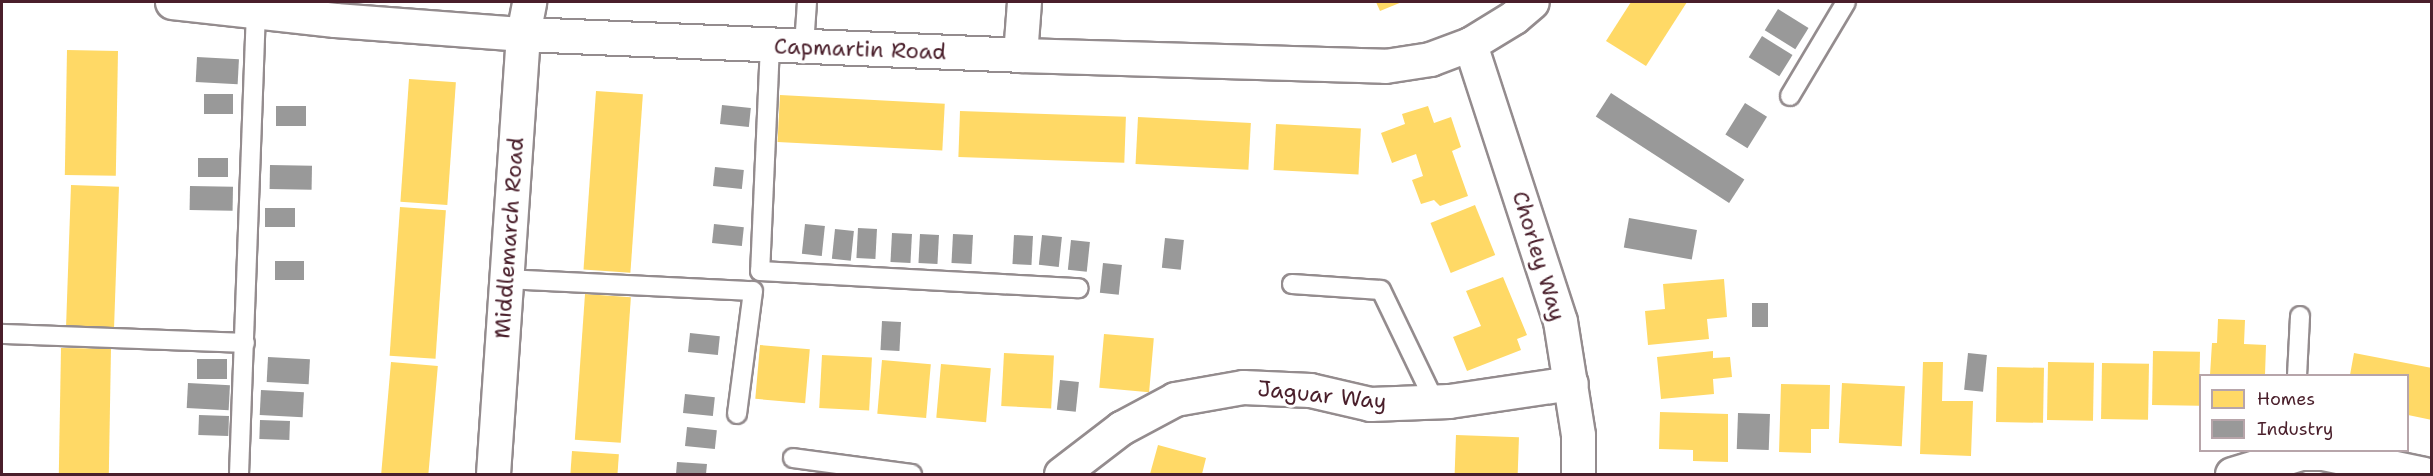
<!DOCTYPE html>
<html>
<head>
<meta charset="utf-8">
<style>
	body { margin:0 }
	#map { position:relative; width:2433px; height:476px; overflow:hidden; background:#fff; font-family:"Shantell Sans",sans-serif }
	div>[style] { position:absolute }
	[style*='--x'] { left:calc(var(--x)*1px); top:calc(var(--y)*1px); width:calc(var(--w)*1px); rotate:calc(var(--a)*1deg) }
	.homes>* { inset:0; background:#ffd966; transform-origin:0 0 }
	.industry>* { inset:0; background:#999; transform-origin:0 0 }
	.roads { filter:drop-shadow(2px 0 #948c8e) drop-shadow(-2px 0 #948c8e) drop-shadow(0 2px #948c8e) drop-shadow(0 -2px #948c8e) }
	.service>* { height:18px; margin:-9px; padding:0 9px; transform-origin:9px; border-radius:9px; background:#fff }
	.minor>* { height:33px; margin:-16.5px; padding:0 16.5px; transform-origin:16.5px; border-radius:16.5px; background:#fff }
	span { translate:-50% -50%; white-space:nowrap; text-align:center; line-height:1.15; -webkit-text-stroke:6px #fff; paint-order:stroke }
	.street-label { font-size:22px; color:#4a1f2b }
	.frame { position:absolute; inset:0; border:3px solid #4a1f2b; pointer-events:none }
	.legend { position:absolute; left:2199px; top:374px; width:210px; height:78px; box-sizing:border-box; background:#fff; border:2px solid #b7a5aa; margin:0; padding:8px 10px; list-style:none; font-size:18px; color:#4a1f2b }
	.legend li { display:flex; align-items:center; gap:12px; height:30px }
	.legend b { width:30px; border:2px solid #b7a5aa }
</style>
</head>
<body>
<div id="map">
	<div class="homes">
		<div style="clip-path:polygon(1376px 2px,1402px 2px,1380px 11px)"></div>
		<div style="clip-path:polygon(1631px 2px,1687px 2px,1646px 66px,1606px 41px)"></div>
		<div style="left:67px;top:50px;width:51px;height:125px;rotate:1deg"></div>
		<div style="left:409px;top:79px;width:47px;height:123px;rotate:4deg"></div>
		<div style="left:596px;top:91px;width:47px;height:179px;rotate:4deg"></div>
		<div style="left:780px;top:95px;width:165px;height:47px;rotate:3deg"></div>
		<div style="clip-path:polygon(1428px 106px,1434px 123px,1451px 117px,1461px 147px,1452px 151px,1468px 196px,1440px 206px,1434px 200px,1421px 204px,1412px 180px,1423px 176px,1416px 154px,1392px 163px,1381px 133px,1405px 124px,1402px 114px)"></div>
		<div style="left:960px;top:111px;width:166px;height:46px;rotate:2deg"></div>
		<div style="left:1138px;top:117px;width:113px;height:47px;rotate:3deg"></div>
		<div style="left:1276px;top:124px;width:85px;height:46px;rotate:3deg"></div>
		<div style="left:71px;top:185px;width:48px;height:143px;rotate:2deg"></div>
		<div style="left:1475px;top:205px;width:54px;height:48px;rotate:68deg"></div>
		<div style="left:400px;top:207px;width:46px;height:149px;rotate:4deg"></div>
		<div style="clip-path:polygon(1503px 277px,1527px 335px,1517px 339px,1521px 350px,1467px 371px,1453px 337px,1481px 326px,1466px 291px)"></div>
		<div style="clip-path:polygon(1724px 279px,1727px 317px,1707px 319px,1709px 339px,1648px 345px,1645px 311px,1665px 309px,1663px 284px)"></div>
		<div style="left:585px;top:294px;width:46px;height:146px;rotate:4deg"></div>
		<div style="clip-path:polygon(2218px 319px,2245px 320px,2244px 344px,2266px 345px,2265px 375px,2210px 375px,2212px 343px,2217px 343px)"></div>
		<div style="left:1104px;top:334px;width:50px;height:54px;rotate:5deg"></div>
		<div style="left:760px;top:345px;width:50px;height:54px;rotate:5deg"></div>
		<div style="left:61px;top:348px;width:50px;height:126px;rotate:1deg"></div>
		<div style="clip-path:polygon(1713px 351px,1713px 358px,1730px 357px,1732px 377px,1713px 379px,1714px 394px,1661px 399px,1657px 357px)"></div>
		<div style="left:2153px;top:351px;width:47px;height:54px;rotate:1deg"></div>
		<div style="left:1004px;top:353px;width:50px;height:53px;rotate:3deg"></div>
		<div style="clip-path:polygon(2354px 353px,2432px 368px,2432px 420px,2408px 415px,2408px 375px,2350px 375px)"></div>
		<div style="left:822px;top:355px;width:50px;height:53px;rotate:3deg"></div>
		<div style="left:882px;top:360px;width:49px;height:54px;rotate:5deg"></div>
		<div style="left:391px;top:362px;width:47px;height:112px;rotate:5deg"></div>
		<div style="clip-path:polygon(1923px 362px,1943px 362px,1942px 401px,1973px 401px,1971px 456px,1920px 454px)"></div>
		<div style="left:2048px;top:362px;width:46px;height:58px;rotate:1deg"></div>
		<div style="left:2102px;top:363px;width:47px;height:56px;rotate:1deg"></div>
		<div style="left:941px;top:364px;width:50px;height:54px;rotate:5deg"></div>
		<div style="left:1997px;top:367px;width:47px;height:55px;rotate:1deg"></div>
		<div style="left:1842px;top:383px;width:63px;height:60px;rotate:3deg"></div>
		<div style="clip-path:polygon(1781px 384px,1830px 385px,1829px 429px,1811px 429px,1811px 453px,1779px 452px)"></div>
		<div style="clip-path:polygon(1660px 412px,1728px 414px,1728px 462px,1693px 461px,1693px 450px,1659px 449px)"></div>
		<div style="left:1456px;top:435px;width:63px;height:39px;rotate:2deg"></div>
		<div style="clip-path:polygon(1158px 445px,1206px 458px,1202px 474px,1150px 474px)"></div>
		<div style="left:572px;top:451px;width:47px;height:23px;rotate:4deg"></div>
	</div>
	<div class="industry">
		<div style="left:1778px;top:9px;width:36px;height:25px;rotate:32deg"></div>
		<div style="left:1762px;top:36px;width:36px;height:25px;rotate:32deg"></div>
		<div style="left:197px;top:57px;width:42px;height:25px;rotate:3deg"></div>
		<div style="left:1611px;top:93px;width:159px;height:28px;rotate:33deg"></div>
		<div style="left:204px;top:94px;width:29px;height:20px"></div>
		<div style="left:1745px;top:103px;width:26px;height:37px;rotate:32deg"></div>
		<div style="left:722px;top:105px;width:29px;height:19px;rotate:6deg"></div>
		<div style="left:306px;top:106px;width:20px;height:30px;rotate:90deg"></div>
		<div style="left:198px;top:158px;width:30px;height:19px"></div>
		<div style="left:270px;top:165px;width:42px;height:24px;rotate:1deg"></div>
		<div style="left:715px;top:167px;width:29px;height:19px;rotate:6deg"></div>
		<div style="left:190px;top:186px;width:43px;height:24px;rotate:1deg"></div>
		<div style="left:265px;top:208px;width:30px;height:19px"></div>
		<div style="left:1629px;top:218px;width:69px;height:30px;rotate:10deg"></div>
		<div style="left:714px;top:224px;width:30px;height:19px;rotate:6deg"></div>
		<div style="left:805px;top:224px;width:20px;height:30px;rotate:6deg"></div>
		<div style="left:858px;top:228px;width:19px;height:30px;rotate:3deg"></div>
		<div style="left:835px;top:229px;width:19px;height:30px;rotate:6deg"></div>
		<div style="left:892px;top:233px;width:20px;height:29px;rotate:3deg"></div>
		<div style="left:920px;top:234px;width:19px;height:29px;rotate:3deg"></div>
		<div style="left:953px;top:234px;width:20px;height:29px;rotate:3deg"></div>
		<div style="left:1014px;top:235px;width:19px;height:29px;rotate:3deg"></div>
		<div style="left:1042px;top:235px;width:20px;height:30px;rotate:6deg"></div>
		<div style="left:1165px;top:238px;width:19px;height:30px;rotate:6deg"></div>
		<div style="left:1071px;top:240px;width:19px;height:30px;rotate:6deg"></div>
		<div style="left:275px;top:261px;width:29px;height:19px"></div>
		<div style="left:1103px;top:263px;width:19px;height:30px;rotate:6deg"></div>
		<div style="left:1752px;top:303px;width:16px;height:24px"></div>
		<div style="left:882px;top:321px;width:19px;height:29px;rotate:3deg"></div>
		<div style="left:690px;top:333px;width:30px;height:19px;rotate:6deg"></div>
		<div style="left:1968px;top:353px;width:19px;height:37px;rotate:6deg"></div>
		<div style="left:268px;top:357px;width:42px;height:25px;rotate:3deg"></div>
		<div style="left:197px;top:359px;width:30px;height:20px"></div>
		<div style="left:1060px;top:380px;width:19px;height:30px;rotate:6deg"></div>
		<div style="left:188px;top:383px;width:42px;height:25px;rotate:3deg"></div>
		<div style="left:261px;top:390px;width:43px;height:25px;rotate:3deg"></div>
		<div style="left:685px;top:394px;width:30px;height:19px;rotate:6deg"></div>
		<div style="left:1738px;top:413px;width:32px;height:36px;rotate:2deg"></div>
		<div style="left:199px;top:415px;width:30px;height:20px;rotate:2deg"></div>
		<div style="left:260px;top:420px;width:30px;height:19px;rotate:2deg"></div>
		<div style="left:687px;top:427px;width:30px;height:19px;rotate:6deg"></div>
		<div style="clip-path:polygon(677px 462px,707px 464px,706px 474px,676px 474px)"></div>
	</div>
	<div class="roads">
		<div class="service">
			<div style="--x:770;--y:45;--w:226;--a:92.5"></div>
			<div style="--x:760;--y:271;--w:319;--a:3.1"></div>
			<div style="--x:804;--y:46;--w:44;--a:-86.1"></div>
			<div style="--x:1790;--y:96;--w:109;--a:-59.2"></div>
			<div style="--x:505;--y:279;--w:248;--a:2.8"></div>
			<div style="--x:753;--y:291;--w:124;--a:97.4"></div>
			<div style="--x:1292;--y:284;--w:89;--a:3.9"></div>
			<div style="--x:1381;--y:290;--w:124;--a:64.3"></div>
			<div style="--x:2;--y:334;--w:243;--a:2.1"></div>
			<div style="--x:2297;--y:376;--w:60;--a:-87.1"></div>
			<div style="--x:793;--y:458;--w:120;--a:7.7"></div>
			<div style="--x:239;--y:474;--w:463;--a:-87.9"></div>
		</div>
		<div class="minor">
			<div style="--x:172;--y:2;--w:164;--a:6.3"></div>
			<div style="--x:335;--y:20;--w:189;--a:4.3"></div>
			<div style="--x:523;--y:34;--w:497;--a:2.4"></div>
			<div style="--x:1020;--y:55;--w:365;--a:1.7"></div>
			<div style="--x:1385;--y:66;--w:46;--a:-8.8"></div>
			<div style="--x:1430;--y:59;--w:43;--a:-20.6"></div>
			<div style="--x:1470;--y:44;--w:52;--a:-31.5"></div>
			<div style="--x:1514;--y:17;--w:23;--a:-40"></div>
			<div style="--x:1470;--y:44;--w:291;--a:72"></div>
			<div style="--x:1560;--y:321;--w:115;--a:81"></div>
			<div style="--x:1578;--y:435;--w:39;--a:90"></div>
			<div style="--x:1020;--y:55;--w:53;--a:-85.7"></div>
			<div style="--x:493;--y:474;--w:441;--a:-86.1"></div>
			<div style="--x:523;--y:34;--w:33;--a:-79"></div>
			<div style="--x:1061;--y:474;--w:76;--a:-37.5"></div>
			<div style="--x:1121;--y:428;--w:61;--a:-28.2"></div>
			<div style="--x:1175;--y:399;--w:69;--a:-10"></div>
			<div style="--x:1243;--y:387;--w:67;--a:2.6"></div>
			<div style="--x:1310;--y:390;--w:62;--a:13.1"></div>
			<div style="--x:1370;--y:404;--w:79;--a:-2.2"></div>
			<div style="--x:1449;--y:401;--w:123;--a:-8.4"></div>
			<div style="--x:2232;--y:474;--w:72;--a:-16.9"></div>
			<div style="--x:2301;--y:453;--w:22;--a:0"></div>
			<div style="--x:2323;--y:453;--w:103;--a:11.7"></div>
		</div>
	</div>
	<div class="street-label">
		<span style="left:860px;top:49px;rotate:2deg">Capmartin Road</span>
		<span style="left:509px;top:238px;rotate:-86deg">Middlemarch Road</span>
		<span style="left:1539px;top:256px;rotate:73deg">Chorley Way</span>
		<span style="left:1322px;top:395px;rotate:6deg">Jaguar Way</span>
	</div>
	<div class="frame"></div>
	<ul class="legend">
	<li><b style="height:16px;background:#ffd966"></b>Homes</li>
	<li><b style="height:16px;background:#999"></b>Industry</li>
	</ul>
</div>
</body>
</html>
